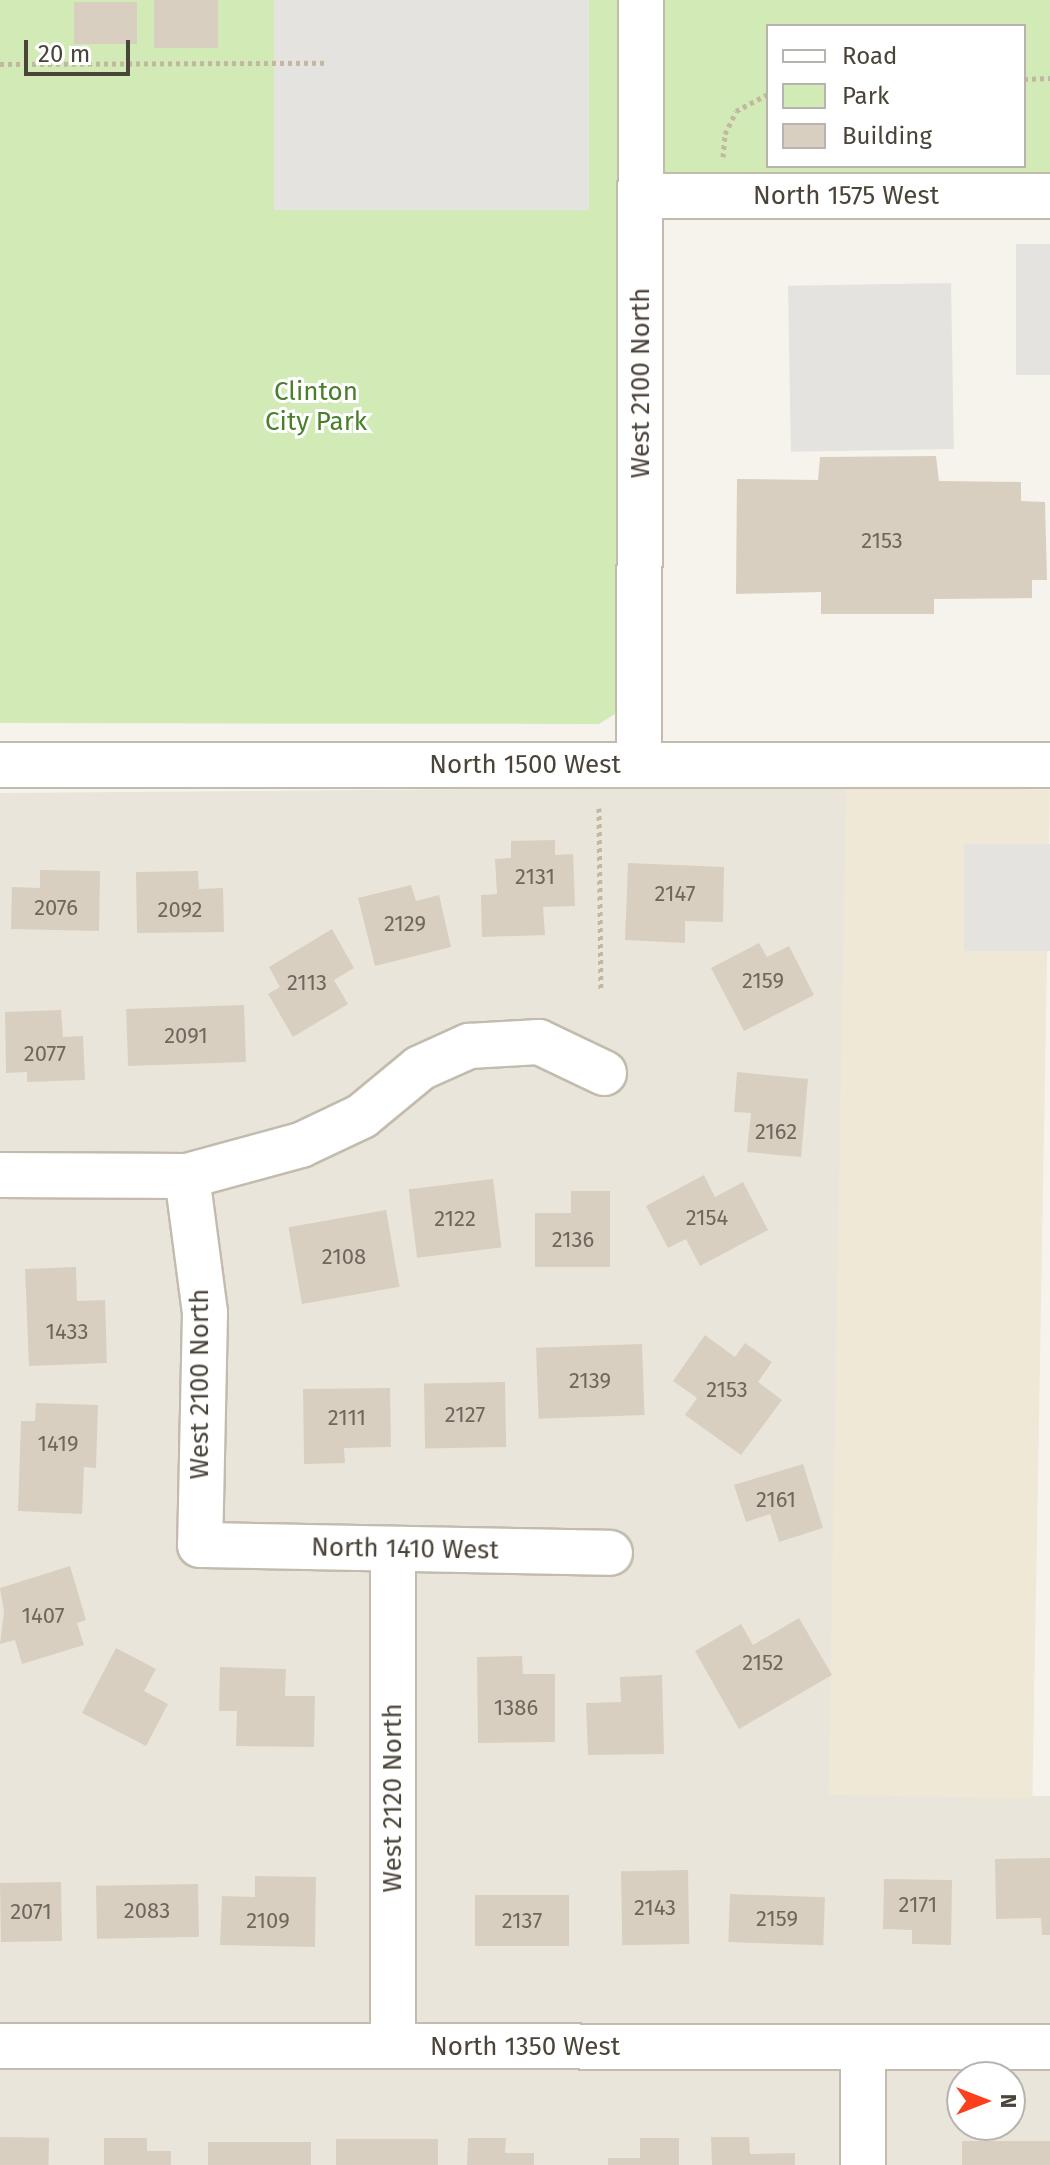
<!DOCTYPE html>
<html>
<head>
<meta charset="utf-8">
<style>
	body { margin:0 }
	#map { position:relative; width:1050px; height:2165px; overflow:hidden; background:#f6f3ec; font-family:"Fira Sans",sans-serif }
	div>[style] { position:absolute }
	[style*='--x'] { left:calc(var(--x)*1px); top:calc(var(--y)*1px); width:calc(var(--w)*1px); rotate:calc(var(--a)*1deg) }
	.residential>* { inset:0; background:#eae5da }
	.education>* { inset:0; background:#efe8d6; transform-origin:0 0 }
	.green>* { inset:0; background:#d2eab5 }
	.parking>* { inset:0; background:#e5e3e0; transform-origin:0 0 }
	.building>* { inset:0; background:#d8cfc1; transform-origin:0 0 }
	.path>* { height:5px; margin-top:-2.5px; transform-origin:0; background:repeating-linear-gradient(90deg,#c4b79f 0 4px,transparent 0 8px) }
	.roads { filter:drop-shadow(2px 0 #c2bbae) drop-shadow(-2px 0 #c2bbae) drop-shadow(0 2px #c2bbae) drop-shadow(0 -2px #c2bbae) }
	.minor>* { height:44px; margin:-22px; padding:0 22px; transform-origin:22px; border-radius:22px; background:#fff }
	span { translate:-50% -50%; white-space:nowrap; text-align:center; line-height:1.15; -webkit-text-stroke:6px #fff; paint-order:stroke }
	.number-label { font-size:22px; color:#6e675b }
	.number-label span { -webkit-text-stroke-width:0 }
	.street-label { font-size:26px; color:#4b4439 }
	.park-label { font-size:26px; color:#4a7f2a }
	.legend { position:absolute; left:766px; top:24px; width:260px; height:144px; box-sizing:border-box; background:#fff; border:2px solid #b7b4b0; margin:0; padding:10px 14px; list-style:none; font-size:24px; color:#4b4439 }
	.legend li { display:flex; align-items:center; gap:16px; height:40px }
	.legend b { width:40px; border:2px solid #b7b4b0 }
	.north { position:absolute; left:946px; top:2061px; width:80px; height:80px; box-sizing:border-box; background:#fff; border:2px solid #b7b4b0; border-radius:50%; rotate:90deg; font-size:22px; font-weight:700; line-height:32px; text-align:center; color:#4b4439 }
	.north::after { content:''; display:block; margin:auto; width:28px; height:36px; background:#fc3f1d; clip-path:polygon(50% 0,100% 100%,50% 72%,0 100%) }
	.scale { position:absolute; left:24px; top:40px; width:106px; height:36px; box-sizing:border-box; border:4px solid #4b4439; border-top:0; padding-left:10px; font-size:24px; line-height:28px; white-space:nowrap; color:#4b4439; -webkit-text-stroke:6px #fff; paint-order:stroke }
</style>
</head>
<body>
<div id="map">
	<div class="residential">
		<div style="clip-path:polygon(evenodd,846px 786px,856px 1794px,1050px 1796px,1050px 2165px,0 2165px,0 793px,846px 786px,962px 2077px,1010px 2077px,1010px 2125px,962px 2125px,962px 2077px)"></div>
	</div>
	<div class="education">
		<div style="left:846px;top:786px;width:204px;height:1009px;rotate:1deg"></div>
	</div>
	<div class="green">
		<div style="clip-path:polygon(evenodd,0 0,1050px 0,1050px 178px,630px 179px,618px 712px,599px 724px,0 723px,0 0,768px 26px,1024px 26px,1024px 166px,768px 166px,768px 26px)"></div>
	</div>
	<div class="parking">
		<div style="left:274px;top:0;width:315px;height:210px"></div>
		<div style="left:1016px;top:244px;width:34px;height:131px"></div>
		<div style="left:951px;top:283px;width:166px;height:163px;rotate:89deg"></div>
		<div style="left:964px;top:844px;width:86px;height:107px"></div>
	</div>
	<div class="building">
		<div style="left:154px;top:0;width:64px;height:48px"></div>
		<div style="left:74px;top:2px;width:63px;height:42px"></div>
		<div style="clip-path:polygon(936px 456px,939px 481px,1021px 482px,1021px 501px,1045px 502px,1047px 580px,1032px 580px,1032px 598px,934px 599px,934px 614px,821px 614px,821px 592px,736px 594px,737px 479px,818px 480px,820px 457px)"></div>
		<div style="clip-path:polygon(555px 840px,555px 855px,573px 854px,575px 906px,543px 907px,545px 935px,482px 937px,481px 895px,497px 894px,495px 859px,511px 858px,511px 841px)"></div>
		<div style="clip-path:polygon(628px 863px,724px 867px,723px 922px,685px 921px,685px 943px,625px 940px)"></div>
		<div style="clip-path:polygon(40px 870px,100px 871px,99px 931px,11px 929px,12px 887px,40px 888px)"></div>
		<div style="clip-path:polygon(198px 871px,199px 889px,223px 888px,224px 932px,137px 933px,136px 872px)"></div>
		<div style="clip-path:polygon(411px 885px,416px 901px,439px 895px,451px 947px,375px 966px,358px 898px)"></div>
		<div style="clip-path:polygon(332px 929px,354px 968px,334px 980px,348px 1004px,293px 1037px,268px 994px,280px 987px,269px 967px)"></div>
		<div style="clip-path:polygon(759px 943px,767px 957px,789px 946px,814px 995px,744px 1031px,711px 968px)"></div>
		<div style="left:244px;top:1005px;width:57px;height:118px;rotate:88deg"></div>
		<div style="clip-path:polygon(61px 1010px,63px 1037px,83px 1036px,85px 1080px,27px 1082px,27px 1072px,6px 1073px,5px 1012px)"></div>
		<div style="clip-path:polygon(737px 1072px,808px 1079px,801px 1157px,747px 1152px,751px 1113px,734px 1112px)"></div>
		<div style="clip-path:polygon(704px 1175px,715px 1197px,743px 1182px,768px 1230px,700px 1266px,686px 1239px,668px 1248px,646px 1206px)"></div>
		<div style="left:493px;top:1179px;width:69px;height:85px;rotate:83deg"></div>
		<div style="clip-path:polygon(571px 1191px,610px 1191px,610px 1267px,535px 1267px,535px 1213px,571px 1213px)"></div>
		<div style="left:386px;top:1210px;width:78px;height:99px;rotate:80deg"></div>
		<div style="clip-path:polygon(76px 1267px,77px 1301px,105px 1300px,107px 1363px,29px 1366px,25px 1269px)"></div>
		<div style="clip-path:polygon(705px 1335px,735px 1357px,745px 1343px,772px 1362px,758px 1382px,782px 1400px,741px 1455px,685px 1415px,697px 1398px,673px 1381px)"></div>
		<div style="left:642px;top:1344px;width:71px;height:106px;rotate:88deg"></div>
		<div style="left:505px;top:1382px;width:65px;height:81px;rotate:89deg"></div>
		<div style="clip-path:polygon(390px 1388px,391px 1447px,344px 1448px,345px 1463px,304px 1464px,303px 1389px)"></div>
		<div style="clip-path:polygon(36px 1403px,98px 1405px,96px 1468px,84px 1467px,82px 1514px,18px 1511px,21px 1421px,35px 1421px)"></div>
		<div style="clip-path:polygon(803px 1464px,823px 1528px,779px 1542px,770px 1514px,746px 1522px,734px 1485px)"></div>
		<div style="clip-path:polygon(70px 1566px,86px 1620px,77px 1623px,84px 1645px,22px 1664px,15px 1640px,0 1644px,4px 1611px,0 1588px)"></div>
		<div style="clip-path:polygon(799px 1618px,832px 1675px,739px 1729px,695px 1651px,741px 1624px,753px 1645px)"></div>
		<div style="clip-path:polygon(116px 1648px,156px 1669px,144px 1691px,168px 1704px,146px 1746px,82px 1713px)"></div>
		<div style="clip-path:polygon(522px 1656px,523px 1674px,555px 1674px,555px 1742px,478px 1743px,477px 1657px)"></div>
		<div style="clip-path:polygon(220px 1667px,286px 1669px,285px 1696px,315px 1696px,314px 1747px,236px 1746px,237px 1711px,219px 1711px)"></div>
		<div style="clip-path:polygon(662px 1675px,664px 1754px,588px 1755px,586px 1703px,621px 1702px,620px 1677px)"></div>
		<div style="clip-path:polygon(1050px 1858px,1050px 1935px,1042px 1935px,1041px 1918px,996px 1919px,995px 1859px)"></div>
		<div style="left:688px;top:1870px;width:74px;height:67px;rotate:89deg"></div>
		<div style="clip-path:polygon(255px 1876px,316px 1877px,315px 1947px,220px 1945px,222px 1896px,255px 1897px)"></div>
		<div style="clip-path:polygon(884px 1879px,952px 1880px,951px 1945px,912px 1944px,912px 1930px,883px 1929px)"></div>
		<div style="left:61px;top:1882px;width:59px;height:61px;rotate:89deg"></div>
		<div style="left:198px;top:1884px;width:53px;height:102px;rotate:89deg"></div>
		<div style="left:730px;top:1894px;width:95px;height:48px;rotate:2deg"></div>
		<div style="left:569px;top:1895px;width:51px;height:94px;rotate:90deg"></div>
		<div style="left:0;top:2137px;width:49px;height:28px;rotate:1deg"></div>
		<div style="clip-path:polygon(711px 2137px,749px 2137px,750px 2154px,795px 2153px,795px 2165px,712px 2165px)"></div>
		<div style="clip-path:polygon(104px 2138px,147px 2138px,147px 2151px,171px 2151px,171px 2165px,104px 2165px)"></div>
		<div style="clip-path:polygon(468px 2138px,506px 2138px,505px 2153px,534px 2153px,534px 2165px,467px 2165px)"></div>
		<div style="clip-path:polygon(640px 2138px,679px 2138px,679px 2165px,608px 2165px,608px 2158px,640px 2158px)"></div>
		<div style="left:336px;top:2139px;width:102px;height:26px"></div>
		<div style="left:1050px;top:2141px;width:24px;height:88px;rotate:90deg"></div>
		<div style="left:311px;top:2142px;width:23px;height:103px;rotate:90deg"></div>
	</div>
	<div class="path">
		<div style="--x:0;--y:64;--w:326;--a:-0.2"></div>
		<div style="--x:1024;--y:79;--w:26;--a:-2"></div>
		<div style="--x:723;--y:157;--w:23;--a:-85"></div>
		<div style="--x:725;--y:134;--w:25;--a:-64"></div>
		<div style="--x:736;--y:111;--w:36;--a:-28"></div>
		<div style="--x:599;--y:808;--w:181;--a:89.4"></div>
	</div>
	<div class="roads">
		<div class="minor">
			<div style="--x:642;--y:196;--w:408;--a:0"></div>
			<div style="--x:0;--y:765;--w:1050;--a:0"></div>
			<div style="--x:639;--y:765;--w:765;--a:-89.85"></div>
			<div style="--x:0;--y:1175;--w:187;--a:0.3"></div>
			<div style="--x:187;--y:1176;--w:118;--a:-15.2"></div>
			<div style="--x:301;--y:1145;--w:68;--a:-25.4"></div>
			<div style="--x:362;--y:1116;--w:75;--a:-39.6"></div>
			<div style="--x:420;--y:1068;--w:54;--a:-24.2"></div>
			<div style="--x:469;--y:1046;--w:70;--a:-3.3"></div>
			<div style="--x:539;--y:1042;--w:72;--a:25.5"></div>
			<div style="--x:187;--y:1176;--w:138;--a:82.5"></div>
			<div style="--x:205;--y:1313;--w:232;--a:91.2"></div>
			<div style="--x:200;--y:1545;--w:410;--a:1.1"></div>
			<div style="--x:393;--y:1549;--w:497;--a:90"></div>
			<div style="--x:0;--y:2046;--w:1050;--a:0.05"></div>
			<div style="--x:863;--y:2047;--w:118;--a:90"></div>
		</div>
	</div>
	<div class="number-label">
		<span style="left:882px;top:541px">2153</span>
		<span style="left:535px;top:877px">2131</span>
		<span style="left:675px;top:894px">2147</span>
		<span style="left:56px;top:908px">2076</span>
		<span style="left:180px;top:910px">2092</span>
		<span style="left:405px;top:924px">2129</span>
		<span style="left:763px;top:981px">2159</span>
		<span style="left:307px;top:983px">2113</span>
		<span style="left:186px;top:1036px">2091</span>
		<span style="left:45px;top:1054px">2077</span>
		<span style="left:776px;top:1132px">2162</span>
		<span style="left:707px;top:1218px">2154</span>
		<span style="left:455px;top:1219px">2122</span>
		<span style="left:573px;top:1240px">2136</span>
		<span style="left:344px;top:1257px">2108</span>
		<span style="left:67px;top:1332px">1433</span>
		<span style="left:590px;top:1381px">2139</span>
		<span style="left:727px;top:1390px">2153</span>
		<span style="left:465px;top:1415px">2127</span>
		<span style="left:347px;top:1418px">2111</span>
		<span style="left:58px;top:1444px">1419</span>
		<span style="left:776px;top:1500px">2161</span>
		<span style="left:43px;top:1616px">1407</span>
		<span style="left:763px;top:1663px">2152</span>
		<span style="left:516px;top:1708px">1386</span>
		<span style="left:918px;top:1905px">2171</span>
		<span style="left:655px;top:1908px">2143</span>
		<span style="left:147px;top:1911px">2083</span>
		<span style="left:31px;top:1912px">2071</span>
		<span style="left:777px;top:1919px">2159</span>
		<span style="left:268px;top:1921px">2109</span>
		<span style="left:522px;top:1921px">2137</span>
	</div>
	<div class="street-label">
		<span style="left:846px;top:196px">North 1575 West</span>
		<span style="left:641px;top:383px;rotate:-90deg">West 2100 North</span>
		<span style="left:525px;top:765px">North 1500 West</span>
		<span style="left:200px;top:1384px;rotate:-90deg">West 2100 North</span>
		<span style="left:405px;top:1549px;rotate:1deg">North 1410 West</span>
		<span style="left:393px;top:1798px;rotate:-90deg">West 2120 North</span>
		<span style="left:525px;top:2047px">North 1350 West</span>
	</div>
	<div class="park-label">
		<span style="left:316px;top:407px">Clinton<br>City Park</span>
	</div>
	<ul class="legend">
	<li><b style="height:10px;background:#fff"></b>Road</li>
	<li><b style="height:22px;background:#d2eab5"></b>Park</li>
	<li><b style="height:22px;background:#d8cfc1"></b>Building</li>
	</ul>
	<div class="north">N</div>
	<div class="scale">20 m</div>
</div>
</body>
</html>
